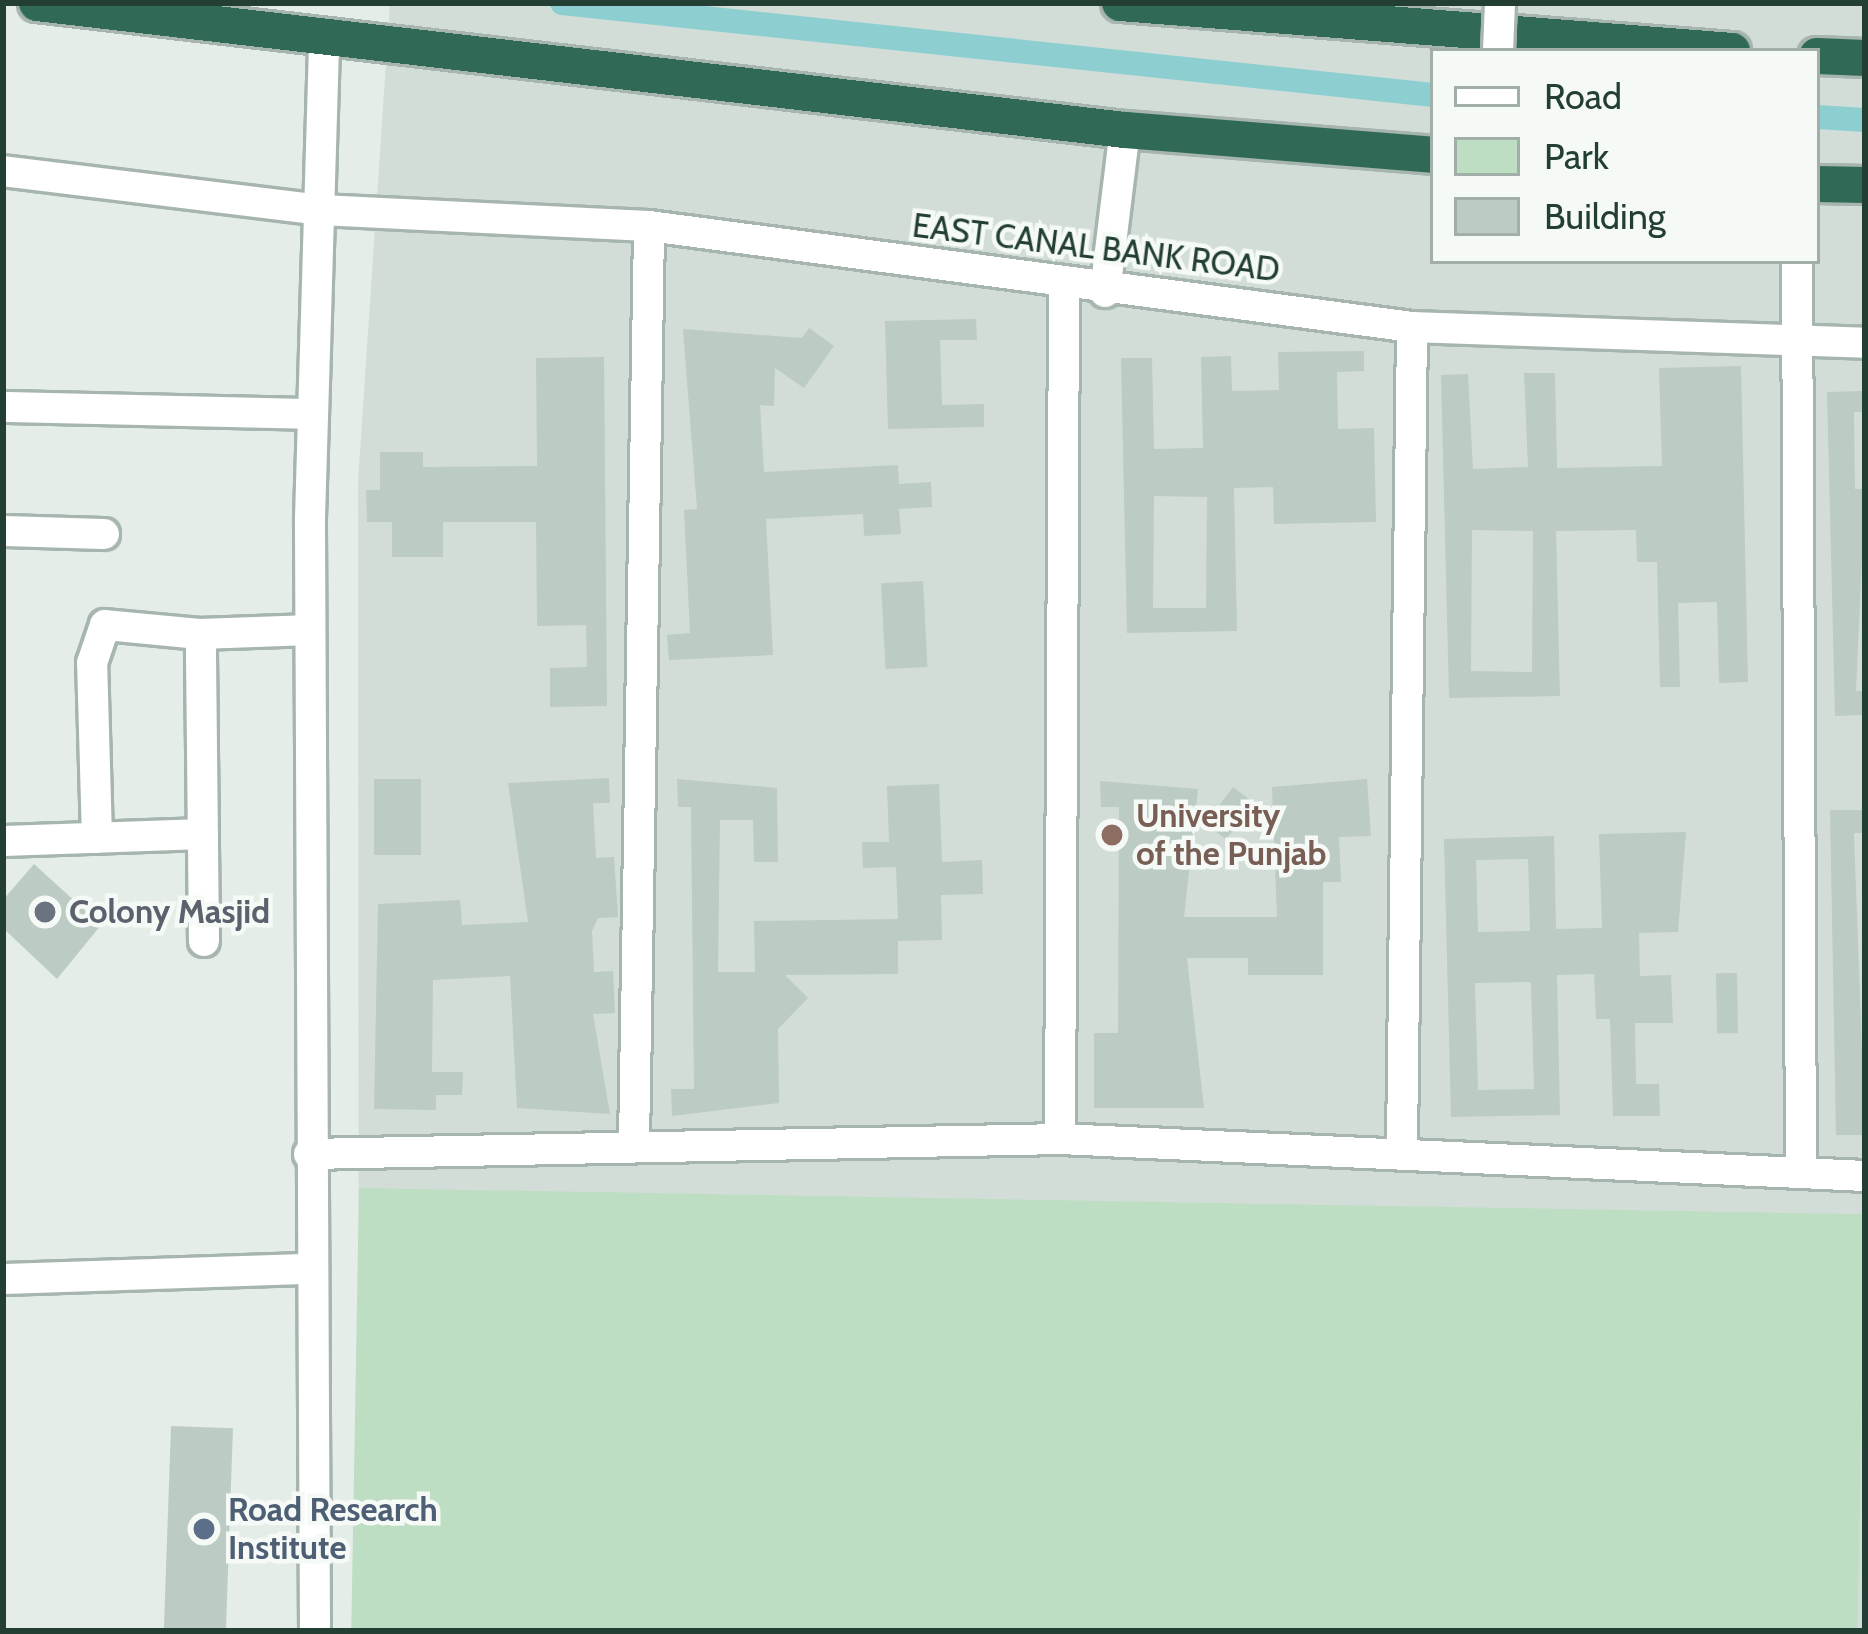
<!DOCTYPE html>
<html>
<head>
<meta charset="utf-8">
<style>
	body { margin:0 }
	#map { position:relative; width:1868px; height:1634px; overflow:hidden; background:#e4ede8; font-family:Cabin,sans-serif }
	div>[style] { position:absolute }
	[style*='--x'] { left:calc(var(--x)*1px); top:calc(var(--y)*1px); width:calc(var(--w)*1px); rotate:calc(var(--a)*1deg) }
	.built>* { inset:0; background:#d2ddd7 }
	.green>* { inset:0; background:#bddec2; transform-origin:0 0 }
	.canal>* { height:24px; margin:-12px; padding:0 12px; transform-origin:12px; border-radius:12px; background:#8dcfd1 }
	.building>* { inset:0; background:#bccbc3; transform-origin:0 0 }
	.roads { filter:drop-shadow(3px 0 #a6b5ae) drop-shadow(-3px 0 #a6b5ae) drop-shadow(0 3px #a6b5ae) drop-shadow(0 -3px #a6b5ae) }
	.minor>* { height:30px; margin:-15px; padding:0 15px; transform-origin:15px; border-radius:15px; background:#fff }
	.highway>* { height:36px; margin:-18px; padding:0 18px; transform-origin:18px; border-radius:18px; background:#306a57 }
	.bridges { filter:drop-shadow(3px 0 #a6b5ae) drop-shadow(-3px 0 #a6b5ae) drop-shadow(0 3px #a6b5ae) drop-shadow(0 -3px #a6b5ae) }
	.minor-bridge>* { height:30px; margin:-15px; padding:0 15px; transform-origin:15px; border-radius:15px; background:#fff }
	.dots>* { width:33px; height:33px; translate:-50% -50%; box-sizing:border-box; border:6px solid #f5faf6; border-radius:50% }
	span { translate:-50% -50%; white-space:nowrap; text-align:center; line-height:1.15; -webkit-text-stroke:9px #f5faf6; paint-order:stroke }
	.street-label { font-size:33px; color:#233f34 }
	.education-label { font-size:33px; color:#785e54; font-weight:700 }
	.left { translate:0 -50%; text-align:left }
	.worship-label { font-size:33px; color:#5b616d; font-weight:700 }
	.service-label { font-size:33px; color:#4e5e75; font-weight:700 }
	.frame { position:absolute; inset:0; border:6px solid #233f34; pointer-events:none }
	.legend { position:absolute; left:1430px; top:48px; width:390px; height:216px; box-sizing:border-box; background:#f5faf6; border:3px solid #a1afa8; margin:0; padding:15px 21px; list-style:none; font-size:36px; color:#233f34 }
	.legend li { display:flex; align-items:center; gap:24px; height:60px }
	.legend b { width:60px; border:3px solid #a1afa8 }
</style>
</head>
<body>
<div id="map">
	<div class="built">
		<div style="clip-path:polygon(evenodd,390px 3px,1865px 3px,1865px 1631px,359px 1631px,358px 482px,390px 3px,1433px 51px,1817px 51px,1817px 261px,1433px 261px,1433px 51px)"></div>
	</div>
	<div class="green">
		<div style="left:359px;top:1188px;width:1506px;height:443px;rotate:1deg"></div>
	</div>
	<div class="canal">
		<div style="--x:562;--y:3;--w:876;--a:6.03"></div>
		<div style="--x:1817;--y:117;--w:48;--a:3.6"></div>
	</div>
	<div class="building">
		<div style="clip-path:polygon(976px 319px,977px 340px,940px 340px,942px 405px,984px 404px,984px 427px,888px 429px,885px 321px)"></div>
		<div style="clip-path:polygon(809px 328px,834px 346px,804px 388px,775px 368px,774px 406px,760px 405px,764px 472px,898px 465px,899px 484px,931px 482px,932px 507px,899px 509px,901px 534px,864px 536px,863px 514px,766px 519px,773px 655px,669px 660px,667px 635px,690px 633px,684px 510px,697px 509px,683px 329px,802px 338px)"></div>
		<div style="clip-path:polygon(evenodd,1364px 351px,1364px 371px,1337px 372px,1338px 429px,1374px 428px,1376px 522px,1274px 524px,1273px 487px,1234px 488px,1237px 631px,1127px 633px,1121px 358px,1152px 358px,1154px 449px,1203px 448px,1201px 357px,1231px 356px,1232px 391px,1279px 390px,1278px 352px,1364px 351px,1154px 496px,1207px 497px,1206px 608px,1153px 608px,1154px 496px)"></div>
		<div style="clip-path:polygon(604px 357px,607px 706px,550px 707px,550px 668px,587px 667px,586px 625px,537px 626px,536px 522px,443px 522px,443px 557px,392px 557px,392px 522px,367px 522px,366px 490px,380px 490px,380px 452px,423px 452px,423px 467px,537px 466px,536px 358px)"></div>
		<div style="clip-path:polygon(evenodd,1741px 366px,1748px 682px,1719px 683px,1717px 602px,1678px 603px,1680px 687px,1660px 687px,1657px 562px,1637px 562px,1636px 530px,1556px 531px,1560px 696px,1449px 698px,1441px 375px,1468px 374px,1473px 469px,1528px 467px,1524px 373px,1555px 373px,1557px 468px,1662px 466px,1659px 368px,1741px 366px,1472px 530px,1533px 531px,1532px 672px,1471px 671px,1472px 530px)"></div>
		<div style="clip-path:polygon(1865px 391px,1865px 412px,1854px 412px,1855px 489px,1865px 489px,1856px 691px,1865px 691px,1865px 715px,1835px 716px,1827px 392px)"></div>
		<div style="left:923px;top:581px;width:86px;height:42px;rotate:87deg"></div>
		<div style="clip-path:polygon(609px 778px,610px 803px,593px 803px,596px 858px,614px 857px,618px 917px,598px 918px,592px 931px,594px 972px,613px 971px,615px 1013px,593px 1014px,610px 1114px,517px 1108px,510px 976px,433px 980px,432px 1072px,463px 1072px,462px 1095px,436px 1095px,436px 1110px,374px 1109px,378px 904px,460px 900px,462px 925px,528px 922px,508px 783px)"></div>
		<div style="left:374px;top:779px;width:47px;height:76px"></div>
		<div style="clip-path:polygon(677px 779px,777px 788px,778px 862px,754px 862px,753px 820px,720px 820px,718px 972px,755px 972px,754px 921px,898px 919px,896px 867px,863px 868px,862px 842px,889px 842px,887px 786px,939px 784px,942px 862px,982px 860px,983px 894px,941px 895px,942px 940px,898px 941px,898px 974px,785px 975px,808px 998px,778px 1029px,779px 1103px,672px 1116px,671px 1089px,694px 1089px,691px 807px,678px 807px)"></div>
		<div style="clip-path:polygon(1367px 779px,1371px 836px,1339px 837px,1341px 882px,1323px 882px,1323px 975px,1248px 975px,1248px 958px,1187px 958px,1204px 1108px,1094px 1108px,1094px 1033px,1118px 1033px,1119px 807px,1101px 807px,1100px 781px,1198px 789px,1184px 917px,1277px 917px,1272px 787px)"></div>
		<div style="left:1233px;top:787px;width:26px;height:46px;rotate:37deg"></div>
		<div style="clip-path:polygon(1830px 810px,1865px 810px,1865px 833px,1854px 833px,1865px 1135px,1836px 1135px)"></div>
		<div style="clip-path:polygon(evenodd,1686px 832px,1678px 932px,1639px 933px,1640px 976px,1671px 975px,1673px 1023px,1635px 1023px,1636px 1084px,1659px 1084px,1660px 1116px,1613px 1116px,1610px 1019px,1596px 1019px,1594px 974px,1557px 975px,1560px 1115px,1451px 1117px,1444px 839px,1554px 836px,1556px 929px,1602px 928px,1599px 834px,1686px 832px,1528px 859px,1530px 931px,1478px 932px,1476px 860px,1528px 859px,1686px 832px,1531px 982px,1534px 1089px,1478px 1090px,1475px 983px,1531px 982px)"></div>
		<div style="clip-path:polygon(34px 864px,101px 925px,57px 979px,3px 928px,3px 900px)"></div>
		<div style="left:1737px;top:973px;width:60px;height:21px;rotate:89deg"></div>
		<div style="left:171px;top:1426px;width:62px;height:205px;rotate:2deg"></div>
	</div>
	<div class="roads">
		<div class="minor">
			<div style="--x:3;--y:171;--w:319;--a:7"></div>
			<div style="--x:320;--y:210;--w:329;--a:2.8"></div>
			<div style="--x:649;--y:226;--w:770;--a:7.54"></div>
			<div style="--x:1412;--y:327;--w:453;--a:2"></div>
			<div style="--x:1797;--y:261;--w:912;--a:89.75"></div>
			<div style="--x:1105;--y:292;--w:163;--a:-83"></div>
			<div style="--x:3;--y:407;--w:310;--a:1.3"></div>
			<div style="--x:3;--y:531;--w:101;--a:1.7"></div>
			<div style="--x:97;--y:838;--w:175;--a:-91.6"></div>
			<div style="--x:92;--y:663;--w:40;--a:-71.1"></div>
			<div style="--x:105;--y:625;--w:96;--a:5.4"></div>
			<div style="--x:3;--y:841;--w:200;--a:-2"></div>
			<div style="--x:204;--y:941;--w:307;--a:-90.6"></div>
			<div style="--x:201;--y:634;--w:109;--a:-2.1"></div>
			<div style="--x:1060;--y:1139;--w:853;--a:-89.73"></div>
			<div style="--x:634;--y:1144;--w:918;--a:-89.06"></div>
			<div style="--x:1402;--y:1146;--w:819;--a:-89.3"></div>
			<div style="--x:309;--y:1154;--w:751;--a:-1.14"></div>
			<div style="--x:1060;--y:1139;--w:806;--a:2.63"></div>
			<div style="--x:3;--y:1279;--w:308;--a:-1.9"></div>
			<div style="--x:315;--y:1631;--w:1113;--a:-90.26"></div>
			<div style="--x:310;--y:518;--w:478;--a:-88.3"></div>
		</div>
		<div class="highway">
			<div style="--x:37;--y:3;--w:1095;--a:6.66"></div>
			<div style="--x:1125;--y:130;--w:309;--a:4.6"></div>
			<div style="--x:1120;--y:3;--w:614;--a:4.48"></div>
			<div style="--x:1817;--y:56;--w:48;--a:2.4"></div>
			<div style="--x:1817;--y:184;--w:48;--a:1.2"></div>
		</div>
	</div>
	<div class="bridges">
		<div class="minor-bridge">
			<div style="--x:1498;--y:51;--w:48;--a:-87.6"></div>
		</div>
	</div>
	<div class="dots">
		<div style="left:1112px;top:835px;background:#8d6e63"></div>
		<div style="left:45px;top:912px;background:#6b7280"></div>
		<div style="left:204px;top:1529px;background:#5c6f8a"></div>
	</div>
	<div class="street-label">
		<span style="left:1096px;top:248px;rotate:7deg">EAST CANAL BANK ROAD</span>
	</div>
	<div class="education-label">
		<span class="left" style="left:1136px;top:835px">University<br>of the Punjab</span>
	</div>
	<div class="worship-label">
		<span class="left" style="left:69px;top:912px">Colony Masjid</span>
	</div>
	<div class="service-label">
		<span class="left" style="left:228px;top:1529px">Road Research<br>Institute</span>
	</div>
	<div class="frame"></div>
	<ul class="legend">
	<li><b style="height:15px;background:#fff"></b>Road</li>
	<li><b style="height:33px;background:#bddec2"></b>Park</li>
	<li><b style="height:33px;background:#bccbc3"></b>Building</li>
	</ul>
</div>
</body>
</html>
